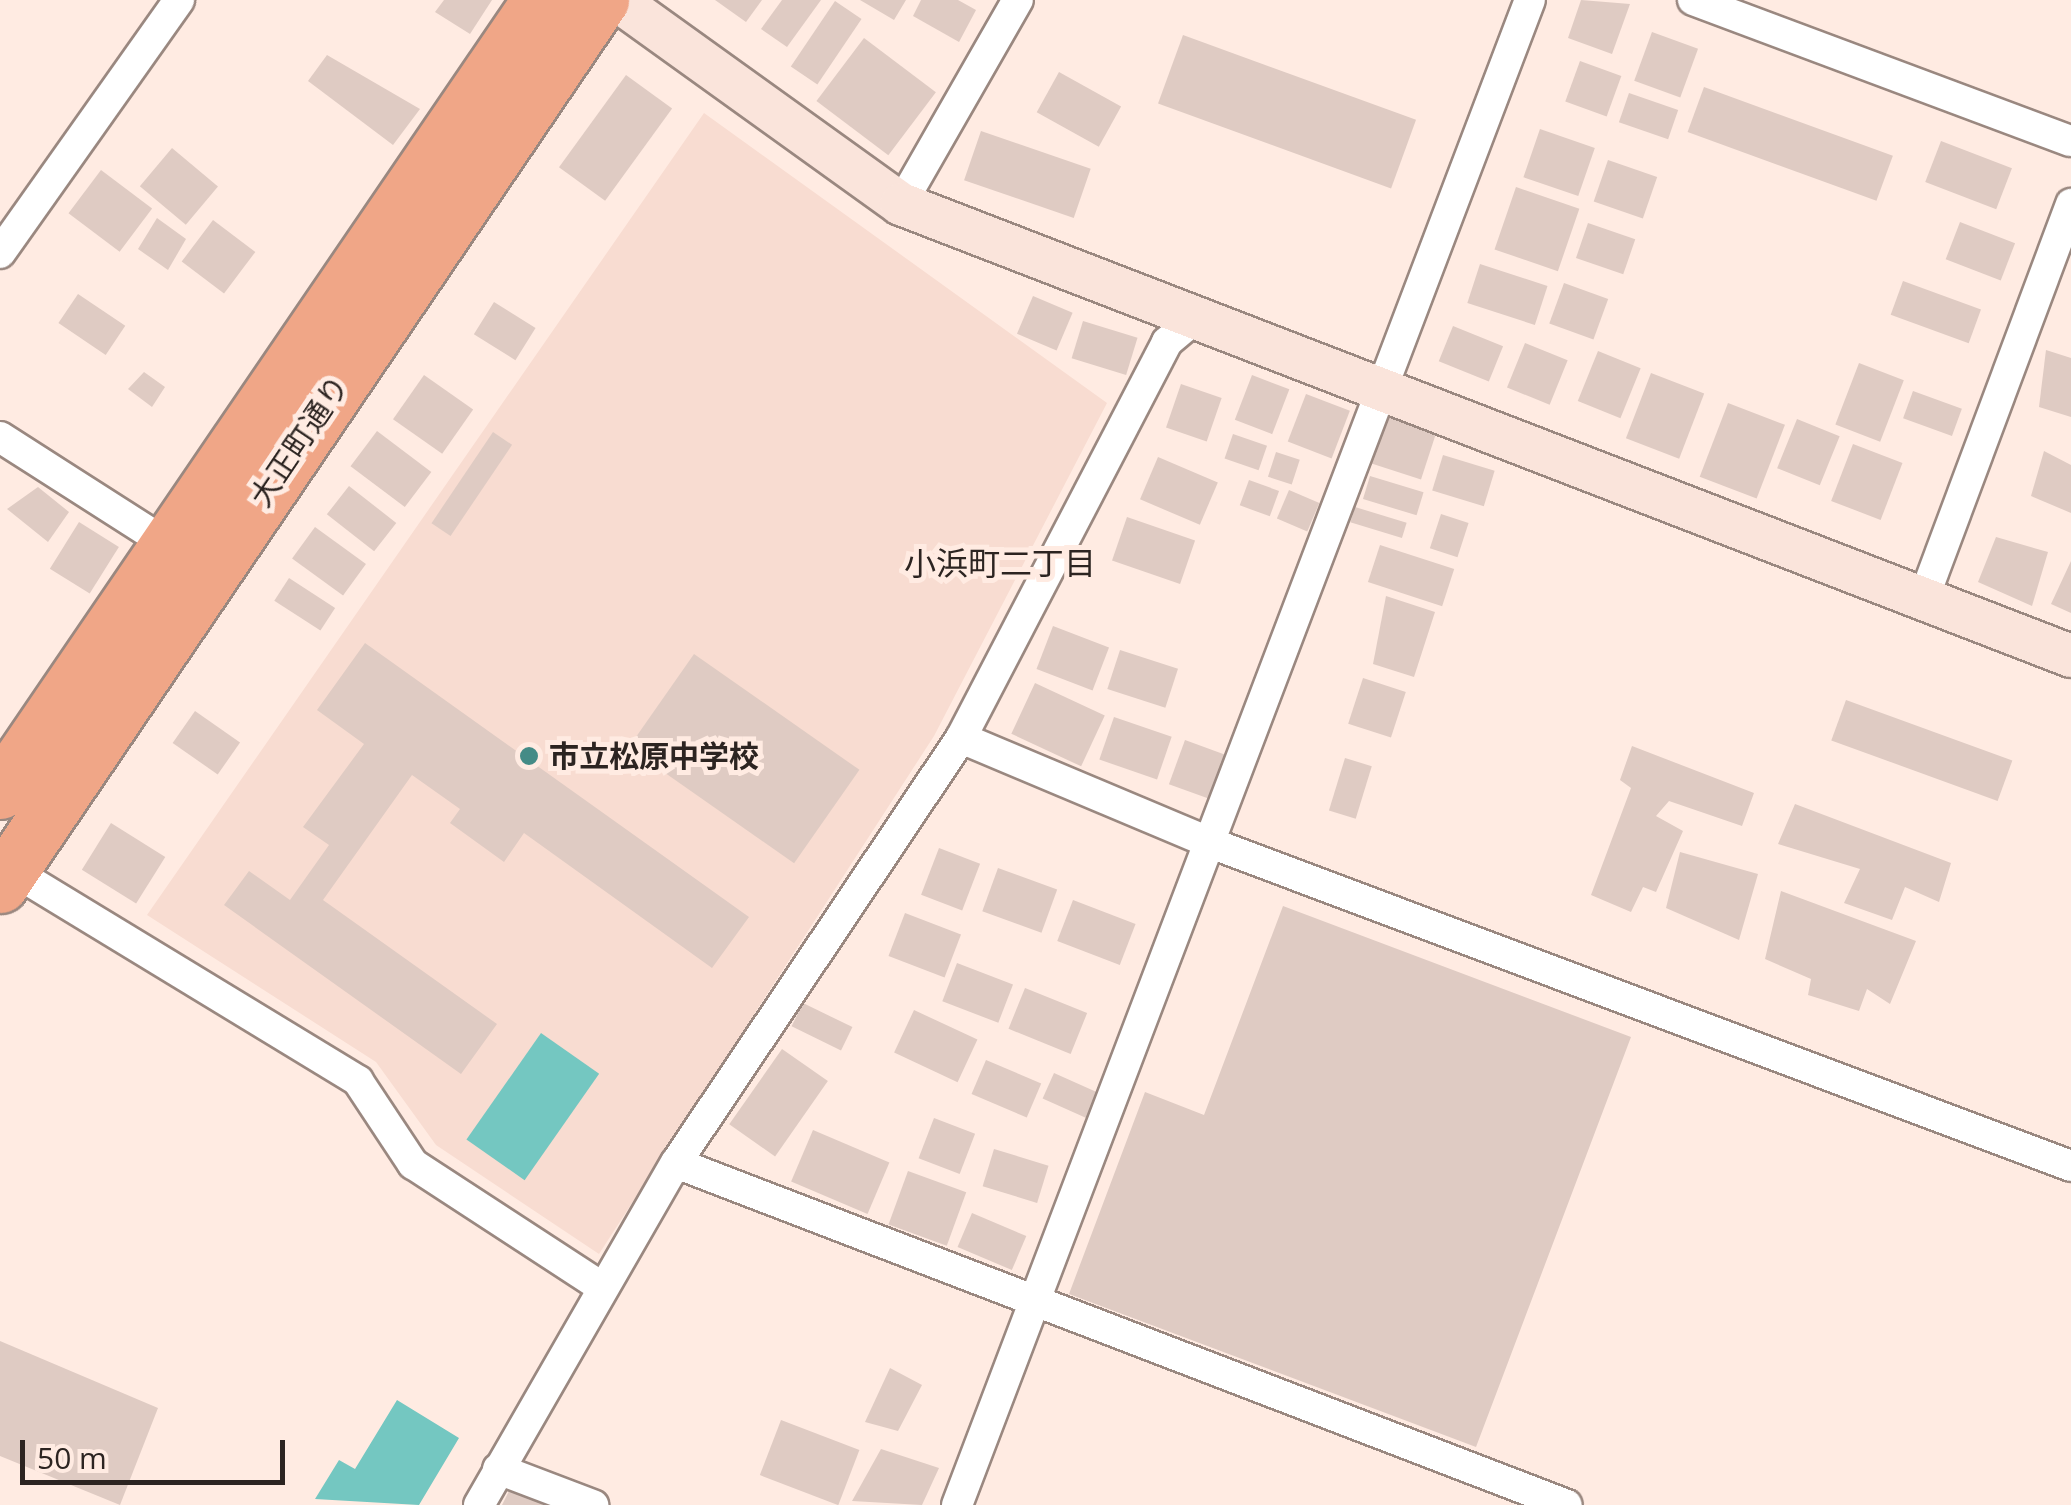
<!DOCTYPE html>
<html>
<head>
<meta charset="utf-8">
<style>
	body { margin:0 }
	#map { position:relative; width:2071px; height:1505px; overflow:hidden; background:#ffebe2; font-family:"Open Sans","Noto Sans JP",sans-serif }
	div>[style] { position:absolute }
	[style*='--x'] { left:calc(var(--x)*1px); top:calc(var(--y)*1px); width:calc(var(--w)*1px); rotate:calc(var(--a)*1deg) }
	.built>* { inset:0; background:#f8dcd1 }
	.water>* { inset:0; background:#74c7c1; transform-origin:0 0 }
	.building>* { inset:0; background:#dfcbc3; transform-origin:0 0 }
	.roads { filter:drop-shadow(2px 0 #9a8880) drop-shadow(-2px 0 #9a8880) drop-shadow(0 2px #9a8880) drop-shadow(0 -2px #9a8880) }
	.street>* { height:30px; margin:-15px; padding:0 15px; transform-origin:15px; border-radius:15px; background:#fff }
	.secondary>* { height:42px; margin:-21px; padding:0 21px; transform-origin:21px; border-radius:21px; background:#fae4db }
	.highway>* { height:55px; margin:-27.5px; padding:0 27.5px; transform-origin:27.5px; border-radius:27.5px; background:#f0a687 }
	.dots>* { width:28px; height:28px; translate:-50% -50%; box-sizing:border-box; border:5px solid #ffebe2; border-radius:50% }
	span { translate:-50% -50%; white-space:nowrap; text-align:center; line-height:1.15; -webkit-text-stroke:10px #ffebe2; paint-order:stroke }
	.street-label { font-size:30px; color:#2c2421 }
	.poi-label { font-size:30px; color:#2c2421; font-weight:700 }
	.left { translate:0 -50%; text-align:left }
	.neighbourhood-label { font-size:32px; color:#2c2421 }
	.scale { position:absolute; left:20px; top:1440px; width:265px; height:45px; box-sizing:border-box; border:5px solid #2c2421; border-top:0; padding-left:12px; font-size:30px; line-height:35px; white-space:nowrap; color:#2c2421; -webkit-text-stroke:8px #ffebe2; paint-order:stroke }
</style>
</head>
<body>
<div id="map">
	<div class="built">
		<div style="clip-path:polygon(704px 113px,1107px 403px,934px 736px,599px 1254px,436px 1145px,376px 1062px,147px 915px)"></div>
	</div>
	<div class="water">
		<div style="left:541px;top:1033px;width:71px;height:130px;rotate:35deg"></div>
		<div style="clip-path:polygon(397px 1400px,459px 1438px,419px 1505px,315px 1499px,339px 1460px,355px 1469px)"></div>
	</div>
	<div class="building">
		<div style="clip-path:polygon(444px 0,492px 0,470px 34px,435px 12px)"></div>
		<div style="clip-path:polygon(715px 0,762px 0,746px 22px)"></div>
		<div style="clip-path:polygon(782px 0,821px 0,787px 47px,761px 29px)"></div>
		<div style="clip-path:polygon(860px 0,906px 0,894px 20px)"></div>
		<div style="clip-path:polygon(921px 0,958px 0,976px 10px,959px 42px,913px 16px)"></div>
		<div style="clip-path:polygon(1581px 0,1630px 4px,1612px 54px,1568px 38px)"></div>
		<div style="left:835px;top:1px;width:32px;height:79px;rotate:34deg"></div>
		<div style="left:1652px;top:32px;width:49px;height:52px;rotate:20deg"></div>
		<div style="left:1183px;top:35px;width:248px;height:73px;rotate:20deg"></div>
		<div style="left:864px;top:38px;width:90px;height:79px;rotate:37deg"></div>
		<div style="clip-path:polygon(327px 55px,420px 109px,393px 145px,308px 81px)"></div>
		<div style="left:1580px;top:61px;width:44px;height:43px;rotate:20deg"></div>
		<div style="left:1059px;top:72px;width:71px;height:46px;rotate:29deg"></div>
		<div style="left:626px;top:75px;width:57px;height:114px;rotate:36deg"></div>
		<div style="left:1704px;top:87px;width:201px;height:48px;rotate:20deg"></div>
		<div style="left:1629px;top:93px;width:52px;height:31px;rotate:19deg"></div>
		<div style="left:1540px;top:129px;width:58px;height:51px;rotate:19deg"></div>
		<div style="left:981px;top:131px;width:116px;height:52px;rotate:19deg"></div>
		<div style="left:1941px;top:141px;width:76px;height:44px;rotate:21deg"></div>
		<div style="left:172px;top:148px;width:60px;height:50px;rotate:40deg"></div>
		<div style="left:1608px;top:160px;width:52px;height:44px;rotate:19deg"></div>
		<div style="left:101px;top:170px;width:64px;height:54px;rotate:37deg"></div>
		<div style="left:1516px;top:187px;width:67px;height:66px;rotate:19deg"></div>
		<div style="clip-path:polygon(157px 218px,186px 239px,168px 270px,138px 249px)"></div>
		<div style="left:213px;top:220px;width:53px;height:52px;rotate:37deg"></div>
		<div style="left:1960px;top:222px;width:59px;height:40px;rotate:21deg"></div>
		<div style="left:1588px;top:223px;width:50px;height:37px;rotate:19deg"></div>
		<div style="left:1480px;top:264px;width:71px;height:41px;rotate:18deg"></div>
		<div style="left:1903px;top:281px;width:83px;height:36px;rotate:20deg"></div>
		<div style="left:1564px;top:283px;width:47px;height:43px;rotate:20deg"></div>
		<div style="left:78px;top:294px;width:57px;height:35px;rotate:34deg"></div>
		<div style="left:1033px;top:296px;width:43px;height:41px;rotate:23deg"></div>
		<div style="left:494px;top:302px;width:49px;height:38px;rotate:32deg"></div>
		<div style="left:1083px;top:321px;width:57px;height:39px;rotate:17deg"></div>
		<div style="left:1453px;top:326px;width:54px;height:38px;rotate:22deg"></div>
		<div style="left:1525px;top:343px;width:46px;height:48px;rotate:22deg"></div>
		<div style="clip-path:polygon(2046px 350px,2071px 358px,2071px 417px,2039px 407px)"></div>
		<div style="left:1598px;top:351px;width:46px;height:54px;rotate:22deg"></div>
		<div style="left:1859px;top:363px;width:48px;height:66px;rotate:21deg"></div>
		<div style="clip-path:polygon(144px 372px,165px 387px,152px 407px,128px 389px)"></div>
		<div style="left:1651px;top:373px;width:57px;height:70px;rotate:21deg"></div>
		<div style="left:424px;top:375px;width:60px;height:54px;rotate:35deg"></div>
		<div style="left:1252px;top:375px;width:40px;height:48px;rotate:21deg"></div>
		<div style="left:1181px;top:384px;width:43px;height:46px;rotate:19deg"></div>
		<div style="left:1913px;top:391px;width:52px;height:29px;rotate:20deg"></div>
		<div style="left:1306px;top:394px;width:47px;height:51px;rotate:21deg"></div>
		<div style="left:1728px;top:403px;width:61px;height:79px;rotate:21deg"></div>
		<div style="left:1387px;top:416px;width:52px;height:50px;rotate:18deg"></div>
		<div style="left:1797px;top:419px;width:46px;height:53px;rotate:22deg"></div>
		<div style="left:377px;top:431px;width:68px;height:44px;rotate:37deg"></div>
		<div style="left:493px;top:432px;width:23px;height:110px;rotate:34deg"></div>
		<div style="left:1233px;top:434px;width:36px;height:26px;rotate:19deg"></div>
		<div style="left:1853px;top:444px;width:53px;height:61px;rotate:21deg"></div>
		<div style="clip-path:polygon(2044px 451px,2071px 465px,2071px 513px,2031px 496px)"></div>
		<div style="left:1276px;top:452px;width:25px;height:26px;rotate:18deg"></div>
		<div style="left:1443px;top:455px;width:54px;height:37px;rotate:17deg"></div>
		<div style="left:1158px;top:457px;width:65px;height:46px;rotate:23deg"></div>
		<div style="left:1370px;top:476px;width:56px;height:24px;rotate:17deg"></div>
		<div style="left:1249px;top:480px;width:32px;height:27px;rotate:20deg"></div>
		<div style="left:349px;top:486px;width:60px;height:36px;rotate:38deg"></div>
		<div style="clip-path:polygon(38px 487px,69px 512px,48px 542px,7px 509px)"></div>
		<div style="left:1289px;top:490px;width:33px;height:31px;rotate:23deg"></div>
		<div style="left:1355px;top:507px;width:54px;height:16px;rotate:17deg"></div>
		<div style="left:1441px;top:514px;width:29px;height:36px;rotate:18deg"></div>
		<div style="left:1127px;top:517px;width:72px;height:46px;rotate:19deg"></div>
		<div style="left:79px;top:522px;width:47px;height:55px;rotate:32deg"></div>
		<div style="left:315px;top:527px;width:63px;height:39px;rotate:36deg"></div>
		<div style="clip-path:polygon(1996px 537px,2048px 552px,2032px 606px,1978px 582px)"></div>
		<div style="left:1380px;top:545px;width:78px;height:39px;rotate:18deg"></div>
		<div style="clip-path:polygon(2071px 561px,2071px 613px,2051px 604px)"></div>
		<div style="left:289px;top:578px;width:55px;height:27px;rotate:33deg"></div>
		<div style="clip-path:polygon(1386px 596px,1435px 612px,1414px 677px,1373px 664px)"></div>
		<div style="left:1053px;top:626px;width:60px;height:46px;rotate:21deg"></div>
		<div style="clip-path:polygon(365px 643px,749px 917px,712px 968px,524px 833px,504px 862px,450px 823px,460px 809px,412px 775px,323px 900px,497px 1024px,461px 1074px,224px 905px,249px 871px,290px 900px,329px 845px,303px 827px,364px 744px,317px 710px)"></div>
		<div style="left:1120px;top:650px;width:61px;height:41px;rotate:18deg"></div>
		<div style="left:694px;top:654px;width:202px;height:114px;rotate:35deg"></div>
		<div style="left:1363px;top:678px;width:45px;height:48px;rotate:18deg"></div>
		<div style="left:1035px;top:683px;width:77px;height:56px;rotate:25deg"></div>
		<div style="left:1846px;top:700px;width:177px;height:43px;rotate:20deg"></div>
		<div style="left:195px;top:711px;width:55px;height:39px;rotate:35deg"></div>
		<div style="left:1114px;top:717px;width:61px;height:45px;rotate:19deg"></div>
		<div style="left:1185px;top:740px;width:45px;height:47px;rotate:20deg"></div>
		<div style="clip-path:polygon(1632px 746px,1754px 793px,1742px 826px,1669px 801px,1656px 816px,1683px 831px,1656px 892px,1643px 887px,1631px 912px,1591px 895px,1631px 788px,1620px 780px)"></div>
		<div style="left:1345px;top:758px;width:28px;height:55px;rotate:17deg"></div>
		<div style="clip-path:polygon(1795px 804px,1951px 863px,1939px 902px,1905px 887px,1892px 920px,1844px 903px,1860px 869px,1778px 844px)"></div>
		<div style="left:111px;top:823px;width:64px;height:55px;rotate:32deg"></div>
		<div style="left:939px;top:848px;width:44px;height:50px;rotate:21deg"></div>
		<div style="clip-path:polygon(1680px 852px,1758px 874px,1739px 940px,1666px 908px)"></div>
		<div style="left:998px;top:868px;width:63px;height:46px;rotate:20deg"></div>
		<div style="clip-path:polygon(1781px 891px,1916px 941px,1890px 1004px,1867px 989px,1859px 1011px,1808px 995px,1811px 979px,1765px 959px)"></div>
		<div style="left:1073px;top:900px;width:67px;height:44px;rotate:21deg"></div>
		<div style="clip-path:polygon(1283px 906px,1631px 1037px,1476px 1447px,1069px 1294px,1145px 1092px,1204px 1115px)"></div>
		<div style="left:905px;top:913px;width:60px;height:46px;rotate:21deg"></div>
		<div style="left:957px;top:963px;width:60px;height:41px;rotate:21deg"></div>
		<div style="left:1025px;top:988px;width:67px;height:44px;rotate:22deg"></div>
		<div style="left:803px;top:1003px;width:55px;height:26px;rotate:26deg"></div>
		<div style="left:914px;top:1010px;width:70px;height:47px;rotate:25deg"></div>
		<div style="left:782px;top:1049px;width:56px;height:92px;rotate:35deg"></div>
		<div style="left:986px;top:1060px;width:60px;height:37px;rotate:23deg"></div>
		<div style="left:1054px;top:1073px;width:49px;height:28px;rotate:24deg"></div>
		<div style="left:934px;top:1118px;width:44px;height:43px;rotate:21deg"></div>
		<div style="left:813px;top:1130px;width:83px;height:56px;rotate:23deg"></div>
		<div style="left:994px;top:1149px;width:57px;height:39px;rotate:17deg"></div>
		<div style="left:908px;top:1171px;width:62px;height:57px;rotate:20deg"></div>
		<div style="left:972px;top:1213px;width:59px;height:37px;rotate:23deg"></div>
		<div style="clip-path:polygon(0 1341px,158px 1408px,120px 1505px,0 1456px)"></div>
		<div style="clip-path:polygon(890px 1368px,922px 1385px,898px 1431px,865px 1422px)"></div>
		<div style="left:781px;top:1420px;width:84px;height:59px;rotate:21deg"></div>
		<div style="clip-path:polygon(881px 1449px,939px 1468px,922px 1505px,852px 1501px)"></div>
		<div style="clip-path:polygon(515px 1479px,543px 1505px,502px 1505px)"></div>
	</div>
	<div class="roads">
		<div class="street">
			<div style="--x:1693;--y:0;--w:403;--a:20.5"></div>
			<div style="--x:901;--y:204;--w:235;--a:-60.2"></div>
			<div style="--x:0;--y:253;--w:310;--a:-54.7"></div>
			<div style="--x:0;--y:437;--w:198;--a:32.6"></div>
			<div style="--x:1923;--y:600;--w:423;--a:-69.5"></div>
			<div style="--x:961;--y:738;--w:268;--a:22.8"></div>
			<div style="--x:1208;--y:842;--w:922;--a:20.58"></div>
			<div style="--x:0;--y:863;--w:419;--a:31.3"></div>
			<div style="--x:358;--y:1081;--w:100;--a:56.5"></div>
			<div style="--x:413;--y:1164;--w:223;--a:33.1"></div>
			<div style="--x:676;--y:1163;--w:954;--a:21"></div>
			<div style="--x:498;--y:1469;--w:102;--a:20.8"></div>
			<div style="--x:479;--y:1505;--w:395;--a:-60.1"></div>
			<div style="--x:676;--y:1163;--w:512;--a:-56.15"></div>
			<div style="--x:961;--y:738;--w:446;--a:-62.5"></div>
			<div style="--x:1167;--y:342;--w:35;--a:-40"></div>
			<div style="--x:957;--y:1505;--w:1610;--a:-69.16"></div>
		</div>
		<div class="secondary">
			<div style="--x:617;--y:0;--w:350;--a:35.7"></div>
			<div style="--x:901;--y:204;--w:1254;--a:21.12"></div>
		</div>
		<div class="highway">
			<div style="--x:0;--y:791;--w:958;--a:-55.68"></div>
			<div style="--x:0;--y:885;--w:1070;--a:-55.82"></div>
		</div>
	</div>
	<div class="dots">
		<div style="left:529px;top:756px;background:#448b86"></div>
	</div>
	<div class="street-label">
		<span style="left:299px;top:441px;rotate:-56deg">大正町通り</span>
	</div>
	<div class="poi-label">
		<span class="left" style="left:549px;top:756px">市立松原中学校</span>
	</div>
	<div class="neighbourhood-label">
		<span style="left:1000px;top:563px">小浜町二丁目</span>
	</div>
	<div class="scale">50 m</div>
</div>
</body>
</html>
